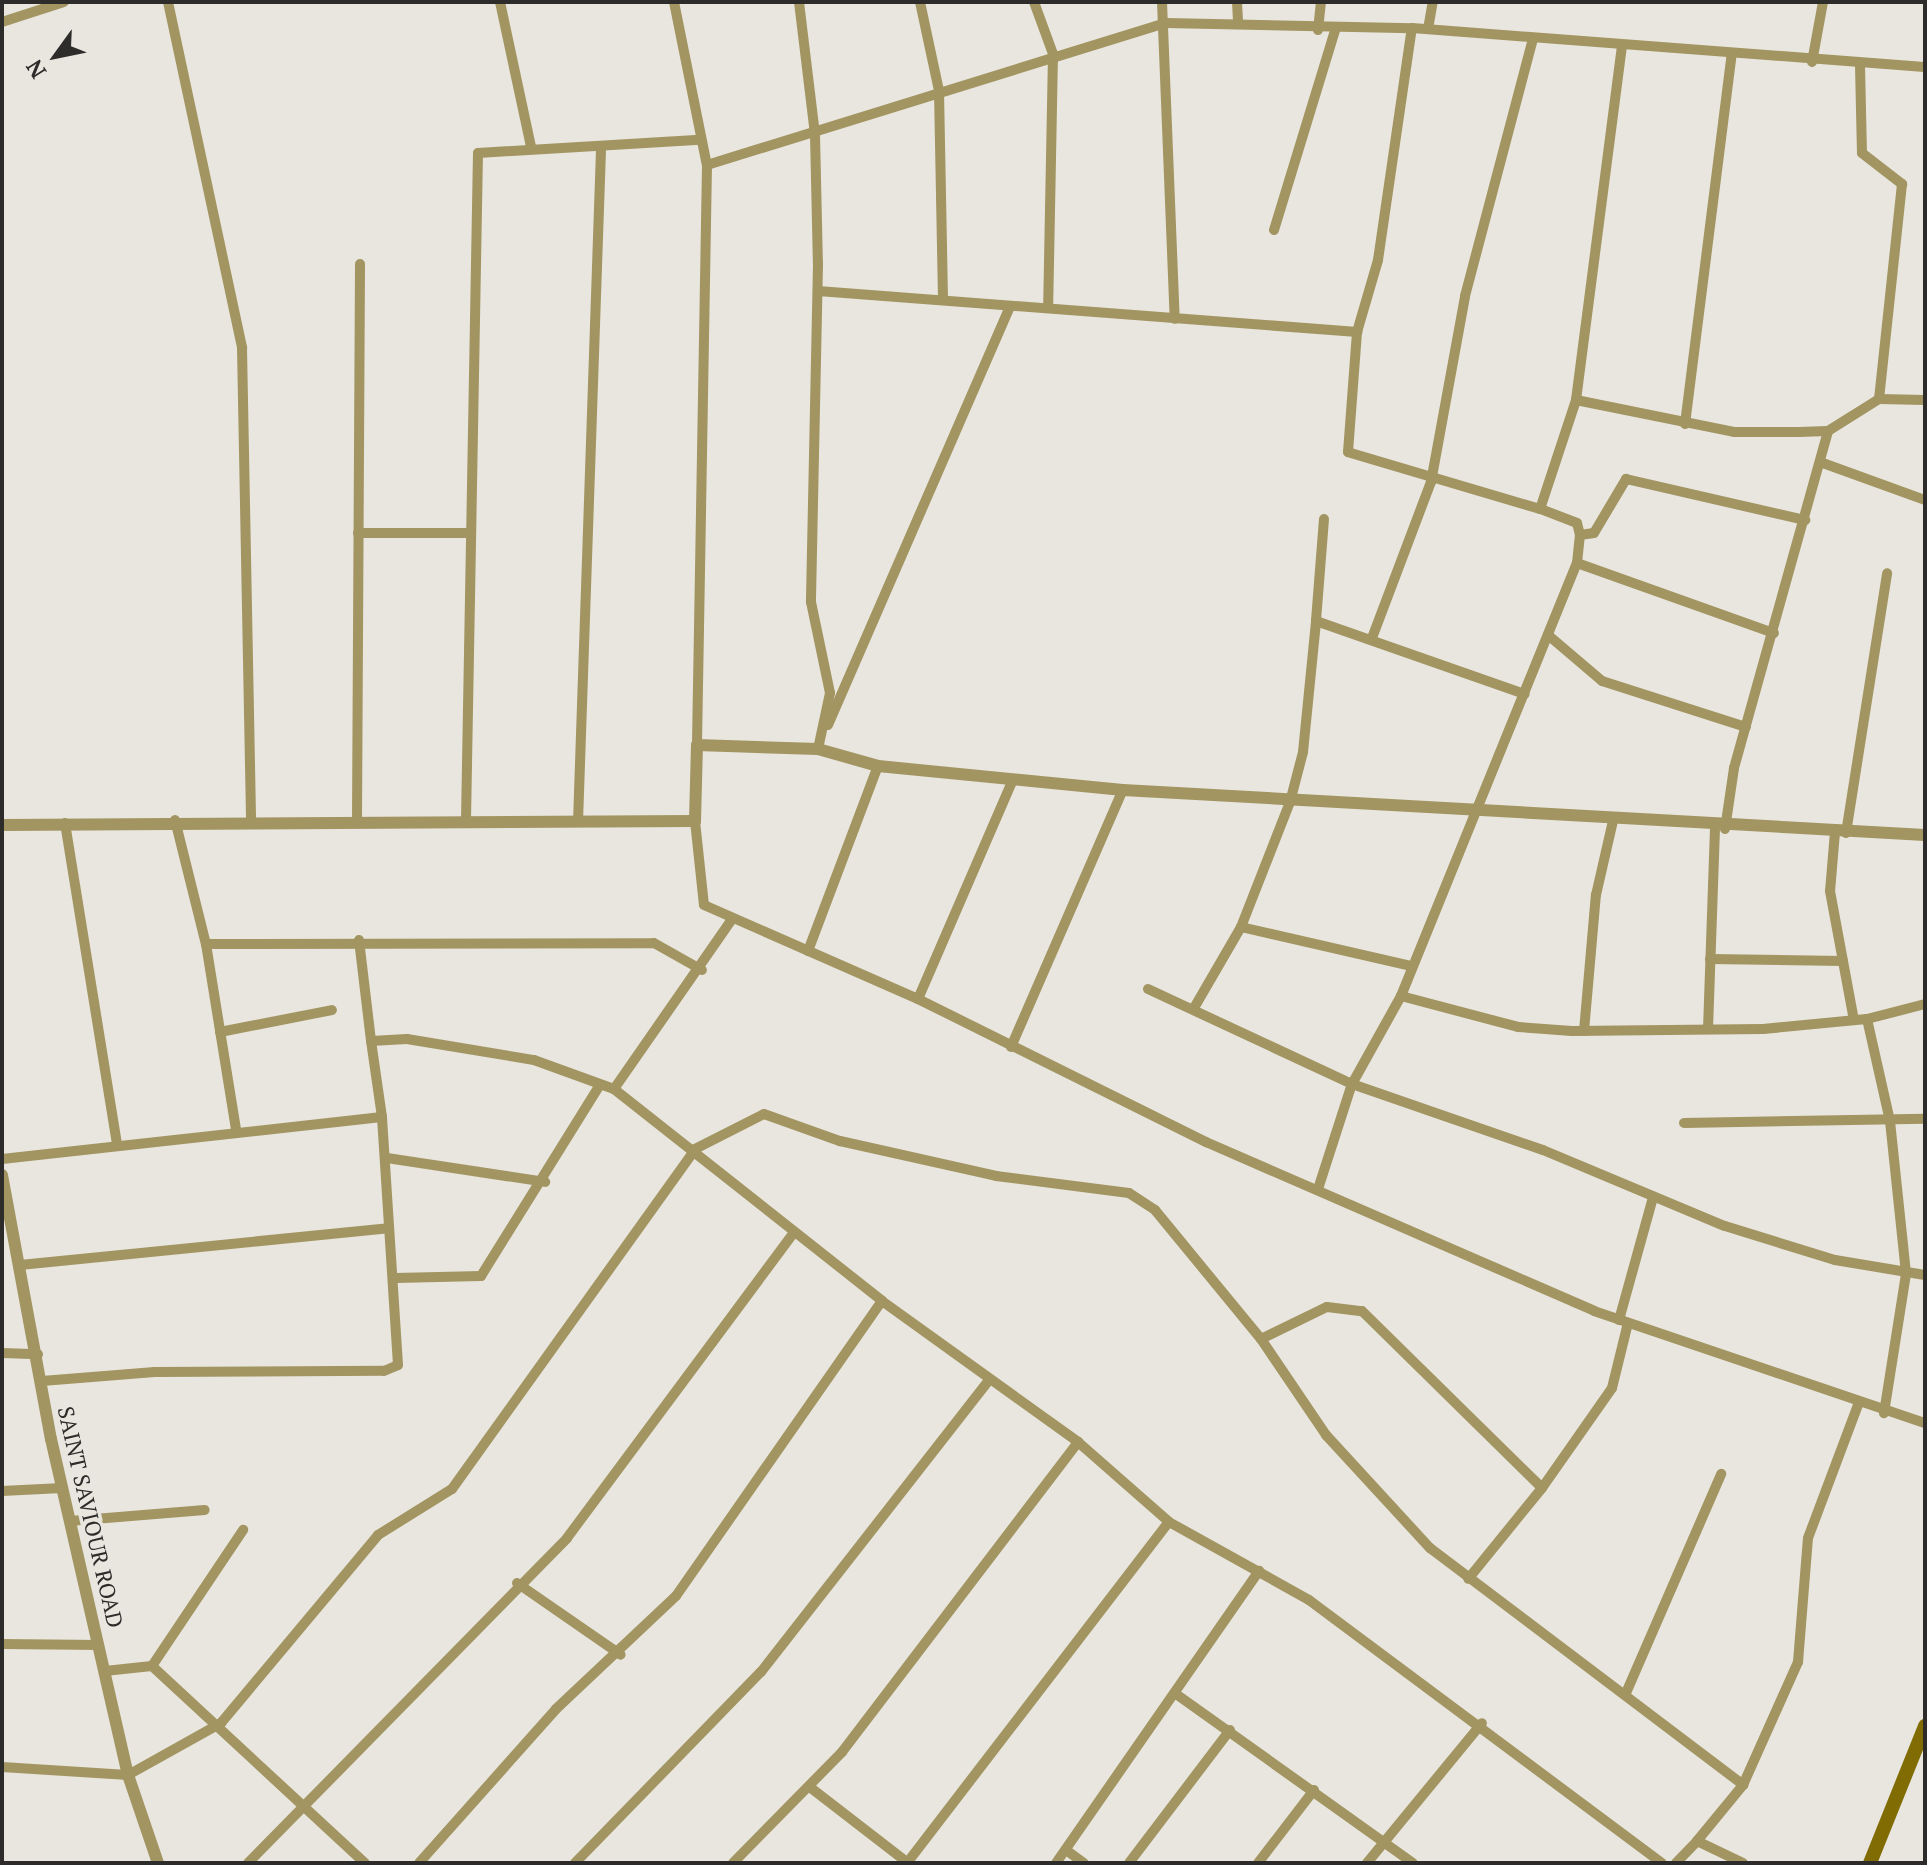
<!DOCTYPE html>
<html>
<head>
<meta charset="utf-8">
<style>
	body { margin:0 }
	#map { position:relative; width:1927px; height:1865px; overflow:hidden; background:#e8e6df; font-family:"PT Serif",serif }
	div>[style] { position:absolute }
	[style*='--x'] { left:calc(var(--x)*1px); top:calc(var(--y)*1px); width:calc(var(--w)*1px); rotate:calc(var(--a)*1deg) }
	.minor>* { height:10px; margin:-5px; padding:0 5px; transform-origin:5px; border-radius:5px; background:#a29561 }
	.tertiary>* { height:12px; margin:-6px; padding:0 6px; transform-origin:6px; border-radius:6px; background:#a29561 }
	.secondary>* { height:14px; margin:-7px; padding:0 7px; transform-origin:7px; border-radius:7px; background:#816c04 }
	span { translate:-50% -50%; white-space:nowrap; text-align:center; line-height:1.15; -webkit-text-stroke:7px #e8e6df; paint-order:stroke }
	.street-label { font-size:22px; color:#2d2c2a }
	.frame { position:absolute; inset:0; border:4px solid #2d2c2a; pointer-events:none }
	.north { position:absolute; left:16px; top:16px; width:80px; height:80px; -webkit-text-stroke:6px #e8e6df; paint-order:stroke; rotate:237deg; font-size:22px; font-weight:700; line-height:32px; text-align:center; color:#2d2c2a }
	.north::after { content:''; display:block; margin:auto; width:28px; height:36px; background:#2d2c2a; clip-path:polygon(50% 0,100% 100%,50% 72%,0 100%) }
</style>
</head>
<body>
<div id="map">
	<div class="minor">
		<div style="--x:168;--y:2;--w:354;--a:77.9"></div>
		<div style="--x:242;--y:348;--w:473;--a:88.9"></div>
		<div style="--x:500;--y:2;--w:148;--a:77.9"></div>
		<div style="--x:674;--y:2;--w:166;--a:78.6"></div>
		<div style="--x:707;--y:165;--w:580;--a:90.99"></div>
		<div style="--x:799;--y:2;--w:134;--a:83.1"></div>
		<div style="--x:815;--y:135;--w:129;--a:88.7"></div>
		<div style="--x:818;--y:264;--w:338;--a:91.2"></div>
		<div style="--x:811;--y:602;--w:93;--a:78.2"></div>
		<div style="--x:830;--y:693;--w:57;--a:102.1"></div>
		<div style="--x:920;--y:2;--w:91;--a:77.9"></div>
		<div style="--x:939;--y:91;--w:209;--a:88.9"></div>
		<div style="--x:1034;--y:2;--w:55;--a:69.9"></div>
		<div style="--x:1053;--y:54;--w:251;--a:91.1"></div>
		<div style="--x:1162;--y:2;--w:317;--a:87.7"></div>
		<div style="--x:1237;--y:2;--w:18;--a:87"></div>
		<div style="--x:2;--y:22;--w:65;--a:-17.9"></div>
		<div style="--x:1428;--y:29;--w:27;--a:-80"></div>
		<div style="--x:1318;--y:30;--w:28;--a:-84"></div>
		<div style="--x:1812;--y:62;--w:61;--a:-79.6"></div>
		<div style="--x:1860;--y:66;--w:87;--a:88.7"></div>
		<div style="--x:1862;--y:153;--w:51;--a:37.8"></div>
		<div style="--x:1902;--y:184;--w:216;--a:96.1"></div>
		<div style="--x:707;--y:165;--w:480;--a:-17.2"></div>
		<div style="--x:1166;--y:23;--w:246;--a:1.2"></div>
		<div style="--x:1412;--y:28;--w:514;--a:4.35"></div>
		<div style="--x:1274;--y:230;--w:209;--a:-73"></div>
		<div style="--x:818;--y:291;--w:541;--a:4.35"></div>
		<div style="--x:1576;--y:400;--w:161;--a:11.4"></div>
		<div style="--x:1734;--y:432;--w:65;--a:0"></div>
		<div style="--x:1799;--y:432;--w:29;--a:-2"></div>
		<div style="--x:1828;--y:431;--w:60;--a:-32.1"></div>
		<div style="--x:1879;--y:399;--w:46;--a:1.2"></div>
		<div style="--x:1685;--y:424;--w:373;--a:-82.8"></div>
		<div style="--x:1820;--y:462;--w:112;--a:19.9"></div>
		<div style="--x:1540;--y:509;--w:115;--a:-71.7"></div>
		<div style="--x:1576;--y:400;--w:356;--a:-82.6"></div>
		<div style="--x:1324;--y:519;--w:102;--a:94.5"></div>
		<div style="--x:1316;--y:621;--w:221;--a:19.3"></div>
		<div style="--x:358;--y:533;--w:113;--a:0"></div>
		<div style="--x:1580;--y:535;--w:14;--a:-8"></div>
		<div style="--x:1594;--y:533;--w:63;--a:-59.3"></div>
		<div style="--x:1626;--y:479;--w:184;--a:12.9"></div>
		<div style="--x:1577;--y:563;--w:209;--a:19.6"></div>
		<div style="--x:1548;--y:635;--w:71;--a:40.4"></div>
		<div style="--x:1602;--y:681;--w:151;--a:17.7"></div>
		<div style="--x:1372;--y:638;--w:167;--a:-69.3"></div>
		<div style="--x:1431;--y:482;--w:189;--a:-79.6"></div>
		<div style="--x:1465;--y:296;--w:263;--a:-75.2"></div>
		<div style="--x:828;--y:725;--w:457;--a:-66.5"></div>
		<div style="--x:175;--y:820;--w:128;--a:76"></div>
		<div style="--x:206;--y:944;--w:188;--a:80.8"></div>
		<div style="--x:357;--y:820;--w:556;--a:-89.69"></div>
		<div style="--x:466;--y:820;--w:667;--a:-88.97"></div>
		<div style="--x:478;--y:153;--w:222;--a:-3.4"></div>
		<div style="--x:695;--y:821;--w:84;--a:83.9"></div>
		<div style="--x:704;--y:905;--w:234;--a:23.7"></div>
		<div style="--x:918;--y:999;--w:322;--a:26.4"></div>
		<div style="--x:1206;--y:1142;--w:423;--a:23.5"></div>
		<div style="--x:1594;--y:1311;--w:349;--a:18.7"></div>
		<div style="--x:578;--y:822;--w:671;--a:-88.04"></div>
		<div style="--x:65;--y:823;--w:326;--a:80.8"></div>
		<div style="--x:1725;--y:829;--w:62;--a:-81.6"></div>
		<div style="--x:1734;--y:768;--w:350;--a:-74.4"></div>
		<div style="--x:1835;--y:832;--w:59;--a:94.8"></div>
		<div style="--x:1830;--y:891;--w:131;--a:79.5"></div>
		<div style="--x:1846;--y:833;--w:263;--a:-81"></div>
		<div style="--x:1241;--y:927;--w:174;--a:12.9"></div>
		<div style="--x:359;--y:940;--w:102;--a:83.2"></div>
		<div style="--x:206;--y:944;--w:448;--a:-0.1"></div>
		<div style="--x:654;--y:943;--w:55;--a:29.4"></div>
		<div style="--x:808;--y:951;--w:198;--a:-69.3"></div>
		<div style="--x:1710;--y:959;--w:133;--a:0.9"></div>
		<div style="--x:1148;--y:989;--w:225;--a:25"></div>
		<div style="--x:1352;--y:1084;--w:202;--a:19.1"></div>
		<div style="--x:1543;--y:1150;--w:197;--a:22.7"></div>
		<div style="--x:1725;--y:1226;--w:115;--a:17.2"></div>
		<div style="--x:1835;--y:1260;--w:91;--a:9.5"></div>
		<div style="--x:1401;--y:996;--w:121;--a:14.8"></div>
		<div style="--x:1518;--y:1027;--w:54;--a:4.2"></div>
		<div style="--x:1572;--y:1031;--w:191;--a:-0.6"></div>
		<div style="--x:1763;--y:1029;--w:104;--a:-5.5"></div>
		<div style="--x:1867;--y:1019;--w:60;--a:-14.5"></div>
		<div style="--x:918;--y:999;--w:240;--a:-66.6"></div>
		<div style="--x:1194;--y:1008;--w:94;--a:-59.9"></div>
		<div style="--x:1241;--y:927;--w:134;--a:-68.6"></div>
		<div style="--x:1290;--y:802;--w:52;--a:-75.4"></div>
		<div style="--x:1303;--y:752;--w:132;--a:-84.3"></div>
		<div style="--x:1867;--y:1019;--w:105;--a:77.3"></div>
		<div style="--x:1890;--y:1121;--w:154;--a:84"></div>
		<div style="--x:1906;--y:1274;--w:141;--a:99"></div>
		<div style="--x:1708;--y:1029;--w:202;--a:-88"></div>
		<div style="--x:1584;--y:1031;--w:137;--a:-85"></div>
		<div style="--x:1596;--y:895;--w:76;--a:-77.1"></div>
		<div style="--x:220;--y:1032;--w:114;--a:-11.1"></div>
		<div style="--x:1011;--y:1047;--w:280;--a:-66.5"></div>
		<div style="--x:614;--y:1089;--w:208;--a:-55.2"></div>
		<div style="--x:1684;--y:1123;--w:241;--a:-1"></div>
		<div style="--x:387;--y:1158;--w:160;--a:8.6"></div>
		<div style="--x:2;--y:1159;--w:382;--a:-6.3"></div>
		<div style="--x:382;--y:1117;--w:77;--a:-98.2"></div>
		<div style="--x:371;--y:1041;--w:36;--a:-3"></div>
		<div style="--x:407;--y:1039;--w:129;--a:9.4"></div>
		<div style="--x:534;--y:1060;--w:85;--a:19.9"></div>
		<div style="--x:614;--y:1089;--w:342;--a:38.3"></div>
		<div style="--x:882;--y:1301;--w:241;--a:35.7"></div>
		<div style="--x:1078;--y:1442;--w:121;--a:41.3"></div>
		<div style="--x:1169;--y:1522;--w:160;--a:29.1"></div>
		<div style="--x:1309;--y:1600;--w:440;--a:36.7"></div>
		<div style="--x:1318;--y:1189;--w:110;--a:-72.1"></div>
		<div style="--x:1352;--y:1084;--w:101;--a:-60.9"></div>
		<div style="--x:1401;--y:996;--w:467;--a:-67.9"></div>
		<div style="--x:1577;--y:563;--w:28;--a:-84"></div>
		<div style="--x:1580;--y:535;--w:12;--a:-104"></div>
		<div style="--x:1577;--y:523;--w:40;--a:-159"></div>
		<div style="--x:1540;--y:509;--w:200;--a:-163.5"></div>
		<div style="--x:1348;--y:452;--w:120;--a:-85.7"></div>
		<div style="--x:1357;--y:332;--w:75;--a:-73.7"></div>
		<div style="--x:1378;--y:260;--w:234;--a:-81.7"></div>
		<div style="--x:20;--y:1265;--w:370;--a:-5.7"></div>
		<div style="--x:396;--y:1278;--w:85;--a:-1.3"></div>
		<div style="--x:481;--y:1276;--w:225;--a:-58.1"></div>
		<div style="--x:1619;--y:1320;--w:128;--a:-74.5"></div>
		<div style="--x:1261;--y:1339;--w:73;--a:-25.9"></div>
		<div style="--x:1327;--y:1307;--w:35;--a:7"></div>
		<div style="--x:1362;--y:1311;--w:252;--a:44.5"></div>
		<div style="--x:1542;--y:1488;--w:117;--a:129.1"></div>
		<div style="--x:2;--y:1353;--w:36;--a:2"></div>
		<div style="--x:42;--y:1381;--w:113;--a:-4.6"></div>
		<div style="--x:155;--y:1372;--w:229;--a:-0.3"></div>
		<div style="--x:384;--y:1371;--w:15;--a:-23"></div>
		<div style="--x:398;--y:1365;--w:249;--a:-93.7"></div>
		<div style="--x:1542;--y:1488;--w:122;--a:-55"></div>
		<div style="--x:1612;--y:1388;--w:67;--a:-76.2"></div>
		<div style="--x:2;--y:1491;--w:60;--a:-2.9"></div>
		<div style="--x:70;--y:1521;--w:135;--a:-4.7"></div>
		<div style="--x:517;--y:1583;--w:126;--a:34.7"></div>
		<div style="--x:2;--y:1644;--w:97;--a:0.6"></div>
		<div style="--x:152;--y:1666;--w:164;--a:-56.2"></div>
		<div style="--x:105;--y:1671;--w:47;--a:-6.1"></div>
		<div style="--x:152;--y:1666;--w:290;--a:42.8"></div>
		<div style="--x:1626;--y:1693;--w:239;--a:-66.5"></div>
		<div style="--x:1176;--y:1694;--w:291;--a:35.5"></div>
		<div style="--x:2;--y:1767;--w:126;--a:3.6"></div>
		<div style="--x:128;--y:1775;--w:107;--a:-29.2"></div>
		<div style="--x:221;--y:1723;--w:245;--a:-50.1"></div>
		<div style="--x:378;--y:1535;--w:87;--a:-31.9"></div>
		<div style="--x:452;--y:1489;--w:418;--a:-54.4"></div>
		<div style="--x:695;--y:1149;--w:77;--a:-26.9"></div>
		<div style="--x:764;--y:1114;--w:81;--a:19.6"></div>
		<div style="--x:840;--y:1141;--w:160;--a:12.6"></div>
		<div style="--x:996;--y:1176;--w:134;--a:7.3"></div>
		<div style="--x:1129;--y:1193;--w:31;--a:33"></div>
		<div style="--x:1155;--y:1210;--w:167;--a:50.6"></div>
		<div style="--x:1261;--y:1339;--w:116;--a:55.9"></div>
		<div style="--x:1326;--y:1435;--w:154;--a:47.4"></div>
		<div style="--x:1430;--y:1548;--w:393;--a:37.1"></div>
		<div style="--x:811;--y:1788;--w:123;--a:37.7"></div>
		<div style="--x:1697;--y:1841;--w:72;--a:-50.6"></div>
		<div style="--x:1743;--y:1785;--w:135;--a:-65.9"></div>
		<div style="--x:1798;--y:1662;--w:124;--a:-85.4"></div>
		<div style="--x:1808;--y:1538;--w:142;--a:-69.4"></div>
		<div style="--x:1066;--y:1850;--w:22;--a:36"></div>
		<div style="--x:248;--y:1863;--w:455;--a:-45.5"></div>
		<div style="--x:567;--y:1538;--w:379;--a:-53.4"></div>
		<div style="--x:419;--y:1863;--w:206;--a:-48.3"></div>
		<div style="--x:556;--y:1709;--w:165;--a:-43.3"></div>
		<div style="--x:676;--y:1596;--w:360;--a:-55.1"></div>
		<div style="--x:575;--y:1863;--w:267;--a:-45.8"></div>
		<div style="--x:761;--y:1672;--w:370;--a:-52"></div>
		<div style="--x:733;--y:1863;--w:156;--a:-45.5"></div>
		<div style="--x:842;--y:1752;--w:390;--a:-52.7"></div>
		<div style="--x:907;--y:1863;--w:430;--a:-52.5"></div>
		<div style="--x:1056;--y:1863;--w:356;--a:-55.2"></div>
		<div style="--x:1129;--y:1863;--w:167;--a:-52.8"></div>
		<div style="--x:1258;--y:1863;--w:92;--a:-52.5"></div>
		<div style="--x:1367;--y:1863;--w:181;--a:-50.6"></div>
		<div style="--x:1676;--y:1863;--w:30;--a:-46"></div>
		<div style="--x:1697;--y:1841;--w:51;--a:25.6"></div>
	</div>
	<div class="tertiary">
		<div style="--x:2;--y:825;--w:693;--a:-0.33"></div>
		<div style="--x:695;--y:821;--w:76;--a:-88.5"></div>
		<div style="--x:697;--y:745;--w:121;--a:1.9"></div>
		<div style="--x:818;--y:749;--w:62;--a:15.8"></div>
		<div style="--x:878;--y:766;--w:246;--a:5.6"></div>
		<div style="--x:1123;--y:790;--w:803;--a:3.21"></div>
		<div style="--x:2;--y:1175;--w:269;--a:79.5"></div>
		<div style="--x:51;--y:1439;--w:345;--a:77.1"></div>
		<div style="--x:128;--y:1775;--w:93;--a:71.2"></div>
	</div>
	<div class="secondary">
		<div style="--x:1870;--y:1863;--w:148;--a:-68.1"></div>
	</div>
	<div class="street-label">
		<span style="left:91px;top:1517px;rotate:77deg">SAINT SAVIOUR ROAD</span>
	</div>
	<div class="frame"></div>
	<div class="north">N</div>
</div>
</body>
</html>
